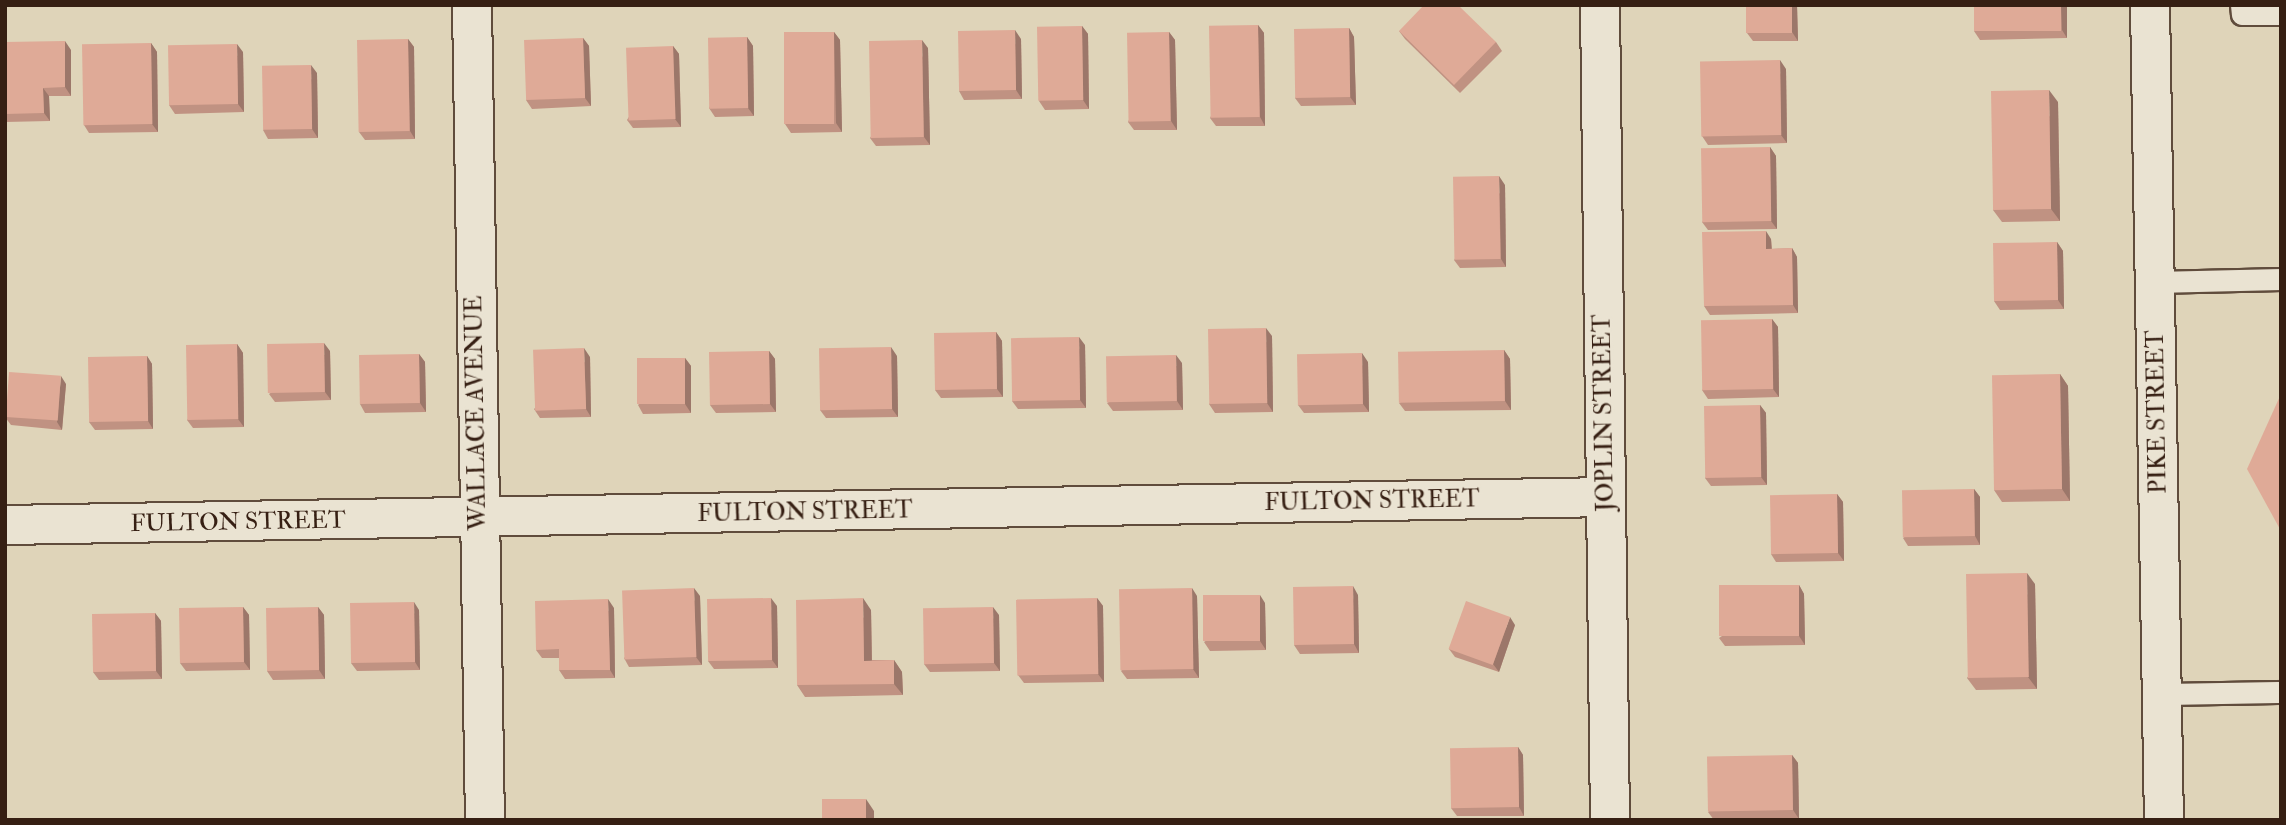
<!DOCTYPE html>
<html>
<head>
<meta charset="utf-8">
<style>
	body { margin:0 }
	#map { position:relative; width:2286px; height:825px; overflow:hidden; background:#dfd4b9; font-family:"IM FELL Double Pica",serif }
	div>[style] { position:absolute }
	[style*='--x'] { left:calc(var(--x)*1px); top:calc(var(--y)*1px); width:calc(var(--w)*1px); rotate:calc(var(--a)*1deg) }
	.roads { filter:drop-shadow(2px 0 #604c3c) drop-shadow(-2px 0 #604c3c) drop-shadow(0 2px #604c3c) drop-shadow(0 -2px #604c3c) }
	.service>* { height:21px; margin:-10.5px; padding:0 10.5px; transform-origin:10.5px; border-radius:10.5px; background:#eae3d2 }
	.minor>* { height:38px; margin:-19px; padding:0 19px; transform-origin:19px; border-radius:19px; background:#eae3d2 }
	.wall>* { inset:0; background:#c09282 }
	.shaded-wall>* { inset:0; background:#9c776a }
	.building>* { inset:0; background:#dfaa97; transform-origin:0 0 }
	span { translate:-50% -50%; white-space:nowrap; text-align:center; line-height:1.15; -webkit-text-stroke:5px #eae3d2; paint-order:stroke }
	.street-label { font-size:24px; color:#361f13 }
	.frame { position:absolute; inset:0; border:7px solid #361f13; pointer-events:none }
</style>
</head>
<body>
<div id="map">
	<div class="roads">
		<div class="service">
			<div style="--x:2241;--y:5;--w:9;--a:84"></div>
			<div style="--x:2242;--y:14;--w:39;--a:0"></div>
			<div style="--x:2155;--y:282;--w:126;--a:-1.4"></div>
			<div style="--x:2162;--y:694;--w:119;--a:-1"></div>
		</div>
		<div class="minor">
			<div style="--x:472;--y:5;--w:815;--a:89.09"></div>
			<div style="--x:1600;--y:5;--w:815;--a:89.3"></div>
			<div style="--x:2150;--y:5;--w:815;--a:89.02"></div>
			<div style="--x:5;--y:525;--w:1599;--a:-1"></div>
		</div>
	</div>
	<div class="wall">
		<div style="clip-path:polygon(1746px 5px,1797px 5px,1798px 41px,1753px 41px,1747px 33px)"></div>
		<div style="clip-path:polygon(2067px 5px,2067px 38px,1980px 40px,1974px 31px)"></div>
		<div style="clip-path:polygon(1258px 25px,1264px 33px,1265px 126px,1216px 126px,1210px 118px)"></div>
		<div style="clip-path:polygon(1082px 26px,1088px 34px,1089px 109px,1045px 110px,1039px 101px)"></div>
		<div style="clip-path:polygon(1349px 28px,1354px 37px,1356px 105px,1301px 106px,1295px 98px)"></div>
		<div style="clip-path:polygon(1399px 31px,1496px 42px,1502px 51px,1460px 93px,1405px 39px)"></div>
		<div style="clip-path:polygon(834px 32px,840px 40px,842px 132px,791px 133px,785px 124px)"></div>
		<div style="clip-path:polygon(1169px 32px,1175px 40px,1177px 130px,1134px 130px,1128px 122px)"></div>
		<div style="clip-path:polygon(747px 37px,753px 46px,754px 116px,715px 117px,709px 108px)"></div>
		<div style="clip-path:polygon(583px 38px,589px 46px,591px 106px,532px 109px,526px 100px)"></div>
		<div style="clip-path:polygon(408px 39px,414px 47px,415px 139px,365px 140px,359px 132px)"></div>
		<div style="clip-path:polygon(1021px 39px,1022px 99px,964px 100px,959px 91px)"></div>
		<div style="clip-path:polygon(5px 42px,71px 50px,71px 96px,49px 96px,50px 121px,5px 122px)"></div>
		<div style="clip-path:polygon(151px 43px,157px 52px,158px 132px,89px 133px,84px 125px)"></div>
		<div style="clip-path:polygon(673px 46px,679px 54px,681px 127px,633px 128px,627px 120px)"></div>
		<div style="clip-path:polygon(928px 48px,930px 145px,876px 146px,870px 138px)"></div>
		<div style="clip-path:polygon(243px 52px,244px 112px,175px 114px,169px 105px)"></div>
		<div style="clip-path:polygon(1786px 69px,1787px 143px,1708px 145px,1702px 136px)"></div>
		<div style="clip-path:polygon(317px 73px,318px 138px,268px 139px,263px 130px)"></div>
		<div style="clip-path:polygon(2058px 102px,2060px 221px,2002px 222px,1993px 210px)"></div>
		<div style="clip-path:polygon(1770px 147px,1776px 156px,1777px 229px,1708px 230px,1702px 222px)"></div>
		<div style="clip-path:polygon(1505px 185px,1506px 267px,1460px 268px,1454px 260px)"></div>
		<div style="clip-path:polygon(1771px 239px,1772px 249px,1792px 248px,1797px 257px,1798px 313px,1710px 315px,1704px 306px)"></div>
		<div style="clip-path:polygon(2057px 242px,2063px 251px,2064px 309px,2000px 310px,1994px 301px)"></div>
		<div style="clip-path:polygon(1772px 319px,1778px 327px,1779px 397px,1708px 399px,1702px 390px)"></div>
		<div style="clip-path:polygon(996px 332px,1002px 341px,1003px 397px,941px 398px,935px 390px)"></div>
		<div style="clip-path:polygon(1272px 336px,1273px 412px,1215px 413px,1209px 404px)"></div>
		<div style="clip-path:polygon(237px 344px,243px 353px,244px 427px,193px 428px,187px 420px)"></div>
		<div style="clip-path:polygon(1085px 345px,1086px 408px,1018px 409px,1012px 401px)"></div>
		<div style="clip-path:polygon(1504px 350px,1510px 359px,1511px 410px,1405px 411px,1399px 403px)"></div>
		<div style="clip-path:polygon(330px 351px,331px 400px,275px 402px,269px 394px)"></div>
		<div style="clip-path:polygon(769px 351px,775px 359px,776px 412px,716px 413px,710px 405px)"></div>
		<div style="clip-path:polygon(419px 354px,425px 362px,426px 412px,365px 413px,360px 404px)"></div>
		<div style="clip-path:polygon(147px 356px,152px 364px,153px 429px,95px 430px,89px 422px)"></div>
		<div style="clip-path:polygon(897px 356px,898px 417px,826px 418px,820px 410px)"></div>
		<div style="clip-path:polygon(590px 357px,591px 417px,540px 418px,534px 409px)"></div>
		<div style="clip-path:polygon(685px 358px,691px 366px,691px 413px,643px 414px,638px 405px)"></div>
		<div style="clip-path:polygon(1368px 362px,1369px 412px,1304px 413px,1298px 405px)"></div>
		<div style="clip-path:polygon(1182px 363px,1183px 410px,1113px 411px,1107px 403px)"></div>
		<div style="clip-path:polygon(2060px 374px,2068px 386px,2070px 501px,2002px 502px,1994px 490px)"></div>
		<div style="clip-path:polygon(66px 384px,62px 430px,11px 425px,5px 417px)"></div>
		<div style="clip-path:polygon(1760px 405px,1766px 413px,1767px 485px,1711px 486px,1705px 478px)"></div>
		<div style="clip-path:polygon(1974px 489px,1980px 497px,1980px 545px,1908px 546px,1903px 538px)"></div>
		<div style="clip-path:polygon(1837px 494px,1843px 502px,1844px 561px,1776px 562px,1771px 554px)"></div>
		<div style="clip-path:polygon(2035px 584px,2037px 689px,1976px 690px,1967px 678px)"></div>
		<div style="clip-path:polygon(1799px 585px,1804px 594px,1805px 645px,1725px 646px,1719px 638px)"></div>
		<div style="clip-path:polygon(1358px 595px,1359px 653px,1300px 654px,1294px 645px)"></div>
		<div style="clip-path:polygon(700px 596px,702px 665px,629px 667px,624px 658px)"></div>
		<div style="clip-path:polygon(1197px 596px,1199px 678px,1127px 679px,1121px 671px)"></div>
		<div style="clip-path:polygon(1097px 598px,1103px 606px,1104px 682px,1024px 683px,1018px 675px)"></div>
		<div style="clip-path:polygon(1265px 603px,1266px 650px,1210px 651px,1204px 642px)"></div>
		<div style="clip-path:polygon(777px 606px,778px 668px,714px 669px,708px 661px)"></div>
		<div style="clip-path:polygon(243px 607px,249px 615px,250px 670px,186px 671px,180px 663px)"></div>
		<div style="clip-path:polygon(318px 607px,324px 615px,325px 679px,273px 680px,267px 671px)"></div>
		<div style="clip-path:polygon(614px 608px,615px 678px,565px 679px,559px 670px,559px 658px,542px 658px,536px 650px)"></div>
		<div style="clip-path:polygon(419px 610px,420px 670px,357px 671px,351px 663px)"></div>
		<div style="clip-path:polygon(871px 610px,872px 660px,894px 660px,902px 672px,903px 695px,805px 697px,797px 685px)"></div>
		<div style="clip-path:polygon(155px 613px,161px 621px,162px 679px,99px 680px,93px 672px)"></div>
		<div style="clip-path:polygon(999px 615px,1000px 671px,930px 672px,924px 664px)"></div>
		<div style="clip-path:polygon(1515px 625px,1499px 672px,1455px 657px,1449px 649px)"></div>
		<div style="clip-path:polygon(1518px 747px,1523px 755px,1524px 816px,1457px 816px,1451px 808px)"></div>
		<div style="clip-path:polygon(1792px 755px,1798px 763px,1799px 819px,1714px 820px,1708px 812px)"></div>
	</div>
	<div class="shaded-wall">
		<div style="clip-path:polygon(1792px 5px,1797px 5px,1798px 41px,1792px 32px)"></div>
		<div style="clip-path:polygon(2061px 5px,2067px 5px,2067px 38px,2062px 30px)"></div>
		<div style="clip-path:polygon(1258px 25px,1264px 33px,1265px 126px,1260px 117px)"></div>
		<div style="clip-path:polygon(1082px 26px,1088px 34px,1089px 109px,1083px 100px)"></div>
		<div style="clip-path:polygon(1349px 28px,1354px 37px,1356px 105px,1350px 97px)"></div>
		<div style="clip-path:polygon(1015px 30px,1021px 39px,1022px 99px,1016px 90px)"></div>
		<div style="clip-path:polygon(834px 32px,840px 40px,842px 132px,836px 123px)"></div>
		<div style="clip-path:polygon(1169px 32px,1175px 40px,1177px 130px,1171px 121px)"></div>
		<div style="clip-path:polygon(747px 37px,753px 46px,754px 116px,748px 108px)"></div>
		<div style="clip-path:polygon(583px 38px,589px 46px,591px 106px,585px 98px)"></div>
		<div style="clip-path:polygon(408px 39px,414px 47px,415px 139px,410px 131px)"></div>
		<div style="clip-path:polygon(922px 40px,928px 48px,930px 145px,924px 137px)"></div>
		<div style="clip-path:polygon(65px 41px,71px 50px,71px 96px,65px 87px)"></div>
		<div style="clip-path:polygon(151px 43px,157px 52px,158px 132px,152px 124px)"></div>
		<div style="clip-path:polygon(237px 44px,243px 52px,244px 112px,238px 104px)"></div>
		<div style="clip-path:polygon(673px 46px,679px 54px,681px 127px,675px 119px)"></div>
		<div style="clip-path:polygon(1780px 60px,1786px 69px,1787px 143px,1781px 135px)"></div>
		<div style="clip-path:polygon(311px 65px,317px 73px,318px 138px,312px 129px)"></div>
		<div style="clip-path:polygon(43px 88px,49px 96px,50px 121px,44px 113px)"></div>
		<div style="clip-path:polygon(2049px 90px,2058px 102px,2060px 221px,2051px 209px)"></div>
		<div style="clip-path:polygon(1770px 147px,1776px 156px,1777px 229px,1771px 221px)"></div>
		<div style="clip-path:polygon(1499px 176px,1505px 185px,1506px 267px,1501px 259px)"></div>
		<div style="clip-path:polygon(1766px 231px,1771px 239px,1772px 257px,1766px 249px)"></div>
		<div style="clip-path:polygon(2057px 242px,2063px 251px,2064px 309px,2058px 300px)"></div>
		<div style="clip-path:polygon(1792px 248px,1797px 257px,1798px 313px,1793px 305px)"></div>
		<div style="clip-path:polygon(1772px 319px,1778px 327px,1779px 397px,1773px 389px)"></div>
		<div style="clip-path:polygon(1266px 328px,1272px 336px,1273px 412px,1267px 403px)"></div>
		<div style="clip-path:polygon(996px 332px,1002px 341px,1003px 397px,997px 389px)"></div>
		<div style="clip-path:polygon(1079px 337px,1085px 345px,1086px 408px,1080px 400px)"></div>
		<div style="clip-path:polygon(324px 343px,330px 351px,331px 400px,325px 392px)"></div>
		<div style="clip-path:polygon(237px 344px,243px 353px,244px 427px,238px 419px)"></div>
		<div style="clip-path:polygon(891px 347px,897px 356px,898px 417px,892px 409px)"></div>
		<div style="clip-path:polygon(584px 348px,590px 357px,591px 417px,586px 409px)"></div>
		<div style="clip-path:polygon(1504px 350px,1510px 359px,1511px 410px,1505px 401px)"></div>
		<div style="clip-path:polygon(769px 351px,775px 359px,776px 412px,770px 404px)"></div>
		<div style="clip-path:polygon(1362px 353px,1368px 362px,1369px 412px,1363px 404px)"></div>
		<div style="clip-path:polygon(419px 354px,425px 362px,426px 412px,420px 403px)"></div>
		<div style="clip-path:polygon(1176px 355px,1182px 363px,1183px 410px,1177px 401px)"></div>
		<div style="clip-path:polygon(147px 356px,152px 364px,153px 429px,148px 421px)"></div>
		<div style="clip-path:polygon(685px 358px,691px 366px,691px 413px,685px 404px)"></div>
		<div style="clip-path:polygon(2060px 374px,2068px 386px,2070px 501px,2062px 489px)"></div>
		<div style="clip-path:polygon(61px 376px,66px 384px,62px 430px,57px 422px)"></div>
		<div style="clip-path:polygon(1760px 405px,1766px 413px,1767px 485px,1761px 477px)"></div>
		<div style="clip-path:polygon(1974px 489px,1980px 497px,1980px 545px,1975px 536px)"></div>
		<div style="clip-path:polygon(1837px 494px,1843px 502px,1844px 561px,1838px 553px)"></div>
		<div style="clip-path:polygon(2027px 573px,2035px 584px,2037px 689px,2028px 677px)"></div>
		<div style="clip-path:polygon(1799px 585px,1804px 594px,1805px 645px,1799px 636px)"></div>
		<div style="clip-path:polygon(1353px 586px,1358px 595px,1359px 653px,1354px 644px)"></div>
		<div style="clip-path:polygon(694px 588px,700px 596px,702px 665px,696px 657px)"></div>
		<div style="clip-path:polygon(1192px 588px,1197px 596px,1199px 678px,1193px 669px)"></div>
		<div style="clip-path:polygon(1260px 595px,1265px 603px,1266px 650px,1260px 641px)"></div>
		<div style="clip-path:polygon(771px 598px,777px 606px,778px 668px,772px 660px)"></div>
		<div style="clip-path:polygon(863px 598px,871px 610px,872px 672px,864px 661px)"></div>
		<div style="clip-path:polygon(1097px 598px,1103px 606px,1104px 682px,1098px 674px)"></div>
		<div style="clip-path:polygon(608px 599px,614px 608px,615px 678px,610px 670px)"></div>
		<div style="clip-path:polygon(414px 602px,419px 610px,420px 670px,415px 662px)"></div>
		<div style="clip-path:polygon(243px 607px,249px 615px,250px 670px,244px 662px)"></div>
		<div style="clip-path:polygon(318px 607px,324px 615px,325px 679px,319px 670px)"></div>
		<div style="clip-path:polygon(993px 607px,999px 615px,1000px 671px,994px 663px)"></div>
		<div style="clip-path:polygon(155px 613px,161px 621px,162px 679px,156px 671px)"></div>
		<div style="clip-path:polygon(1510px 617px,1515px 625px,1499px 672px,1493px 664px)"></div>
		<div style="clip-path:polygon(894px 660px,902px 672px,903px 695px,894px 684px)"></div>
		<div style="clip-path:polygon(1518px 747px,1523px 755px,1524px 816px,1519px 807px)"></div>
		<div style="clip-path:polygon(1792px 755px,1798px 763px,1799px 819px,1793px 810px)"></div>
		<div style="clip-path:polygon(866px 799px,874px 811px,874px 820px,866px 820px)"></div>
	</div>
	<div class="building">
		<div style="clip-path:polygon(1424px 5px,1458px 5px,1496px 42px,1454px 85px,1399px 31px)"></div>
		<div style="left:1746px;top:5px;width:46px;height:28px"></div>
		<div style="left:1974px;top:5px;width:87px;height:26px"></div>
		<div style="left:1258px;top:25px;width:92px;height:49px;rotate:89deg"></div>
		<div style="left:1082px;top:26px;width:74px;height:45px;rotate:89deg"></div>
		<div style="left:1349px;top:28px;width:69px;height:55px;rotate:89deg"></div>
		<div style="left:1015px;top:30px;width:60px;height:57px;rotate:89deg"></div>
		<div style="left:784px;top:32px;width:50px;height:92px"></div>
		<div style="left:1169px;top:32px;width:89px;height:42px;rotate:89deg"></div>
		<div style="left:747px;top:37px;width:71px;height:39px;rotate:89deg"></div>
		<div style="left:583px;top:38px;width:60px;height:59px;rotate:88deg"></div>
		<div style="left:408px;top:39px;width:92px;height:51px;rotate:89deg"></div>
		<div style="left:922px;top:40px;width:97px;height:53px;rotate:89deg"></div>
		<div style="clip-path:polygon(65px 41px,65px 87px,43px 88px,44px 113px,5px 114px,5px 42px)"></div>
		<div style="left:151px;top:43px;width:81px;height:69px;rotate:89deg"></div>
		<div style="left:237px;top:44px;width:60px;height:69px;rotate:89deg"></div>
		<div style="left:673px;top:46px;width:73px;height:47px;rotate:88deg"></div>
		<div style="left:1780px;top:60px;width:75px;height:80px;rotate:89deg"></div>
		<div style="left:311px;top:65px;width:64px;height:49px;rotate:89deg"></div>
		<div style="left:2049px;top:90px;width:119px;height:58px;rotate:89deg"></div>
		<div style="left:1770px;top:147px;width:74px;height:69px;rotate:89deg"></div>
		<div style="left:1499px;top:176px;width:83px;height:46px;rotate:89deg"></div>
		<div style="clip-path:polygon(1766px 231px,1766px 249px,1792px 248px,1793px 305px,1704px 306px,1702px 232px)"></div>
		<div style="left:2057px;top:242px;width:58px;height:64px;rotate:89deg"></div>
		<div style="left:1772px;top:319px;width:70px;height:71px;rotate:89deg"></div>
		<div style="left:1266px;top:328px;width:75px;height:58px;rotate:89deg"></div>
		<div style="left:996px;top:332px;width:57px;height:62px;rotate:89deg"></div>
		<div style="left:1079px;top:337px;width:63px;height:68px;rotate:89deg"></div>
		<div style="left:324px;top:343px;width:49px;height:57px;rotate:89deg"></div>
		<div style="left:237px;top:344px;width:75px;height:51px;rotate:89deg"></div>
		<div style="left:891px;top:347px;width:62px;height:72px;rotate:89deg"></div>
		<div style="left:584px;top:348px;width:61px;height:51px;rotate:88deg"></div>
		<div style="left:1504px;top:350px;width:51px;height:106px;rotate:89deg"></div>
		<div style="left:769px;top:351px;width:53px;height:60px;rotate:89deg"></div>
		<div style="left:1362px;top:353px;width:51px;height:65px;rotate:89deg"></div>
		<div style="left:419px;top:354px;width:49px;height:60px;rotate:89deg"></div>
		<div style="left:1176px;top:355px;width:46px;height:70px;rotate:89deg"></div>
		<div style="left:147px;top:356px;width:65px;height:59px;rotate:89deg"></div>
		<div style="left:685px;top:358px;width:46px;height:48px;rotate:90deg"></div>
		<div style="left:9px;top:372px;width:52px;height:45px;rotate:4deg"></div>
		<div style="left:2060px;top:374px;width:115px;height:68px;rotate:89deg"></div>
		<div style="clip-path:polygon(2281px 394px,2281px 531px,2247px 469px)"></div>
		<div style="left:1760px;top:405px;width:72px;height:56px;rotate:89deg"></div>
		<div style="left:1974px;top:489px;width:47px;height:72px;rotate:89deg"></div>
		<div style="left:1837px;top:494px;width:59px;height:67px;rotate:89deg"></div>
		<div style="left:2027px;top:573px;width:104px;height:61px;rotate:89deg"></div>
		<div style="left:1799px;top:585px;width:51px;height:80px;rotate:90deg"></div>
		<div style="left:1353px;top:586px;width:58px;height:60px;rotate:89deg"></div>
		<div style="left:694px;top:588px;width:69px;height:72px;rotate:88deg"></div>
		<div style="left:1192px;top:588px;width:81px;height:73px;rotate:89deg"></div>
		<div style="left:1260px;top:595px;width:46px;height:57px;rotate:90deg"></div>
		<div style="left:771px;top:598px;width:62px;height:64px;rotate:89deg"></div>
		<div style="clip-path:polygon(863px 598px,864px 661px,894px 660px,894px 684px,797px 685px,796px 600px)"></div>
		<div style="left:1097px;top:598px;width:76px;height:81px;rotate:89deg"></div>
		<div style="clip-path:polygon(608px 599px,610px 670px,559px 670px,559px 649px,536px 650px,535px 601px)"></div>
		<div style="left:1466px;top:601px;width:47px;height:51px;rotate:20deg"></div>
		<div style="left:414px;top:602px;width:60px;height:64px;rotate:89deg"></div>
		<div style="left:243px;top:607px;width:55px;height:64px;rotate:89deg"></div>
		<div style="left:318px;top:607px;width:63px;height:52px;rotate:89deg"></div>
		<div style="left:993px;top:607px;width:56px;height:70px;rotate:89deg"></div>
		<div style="left:155px;top:613px;width:58px;height:63px;rotate:89deg"></div>
		<div style="left:1518px;top:747px;width:60px;height:68px;rotate:89deg"></div>
		<div style="left:1792px;top:755px;width:55px;height:85px;rotate:89deg"></div>
		<div style="left:866px;top:799px;width:21px;height:44px;rotate:90deg"></div>
	</div>
	<div class="street-label">
		<span style="left:2157px;top:412px;rotate:-91deg">PIKE STREET</span>
		<span style="left:476px;top:413px;rotate:-91deg">WALLACE AVENUE</span>
		<span style="left:1604px;top:413px;rotate:-91deg">JOPLIN STREET</span>
		<span style="left:1372px;top:501px;rotate:-1deg">FULTON STREET</span>
		<span style="left:805px;top:512px;rotate:-1deg">FULTON STREET</span>
		<span style="left:238px;top:522px;rotate:-1deg">FULTON STREET</span>
	</div>
	<div class="frame"></div>
</div>
</body>
</html>
